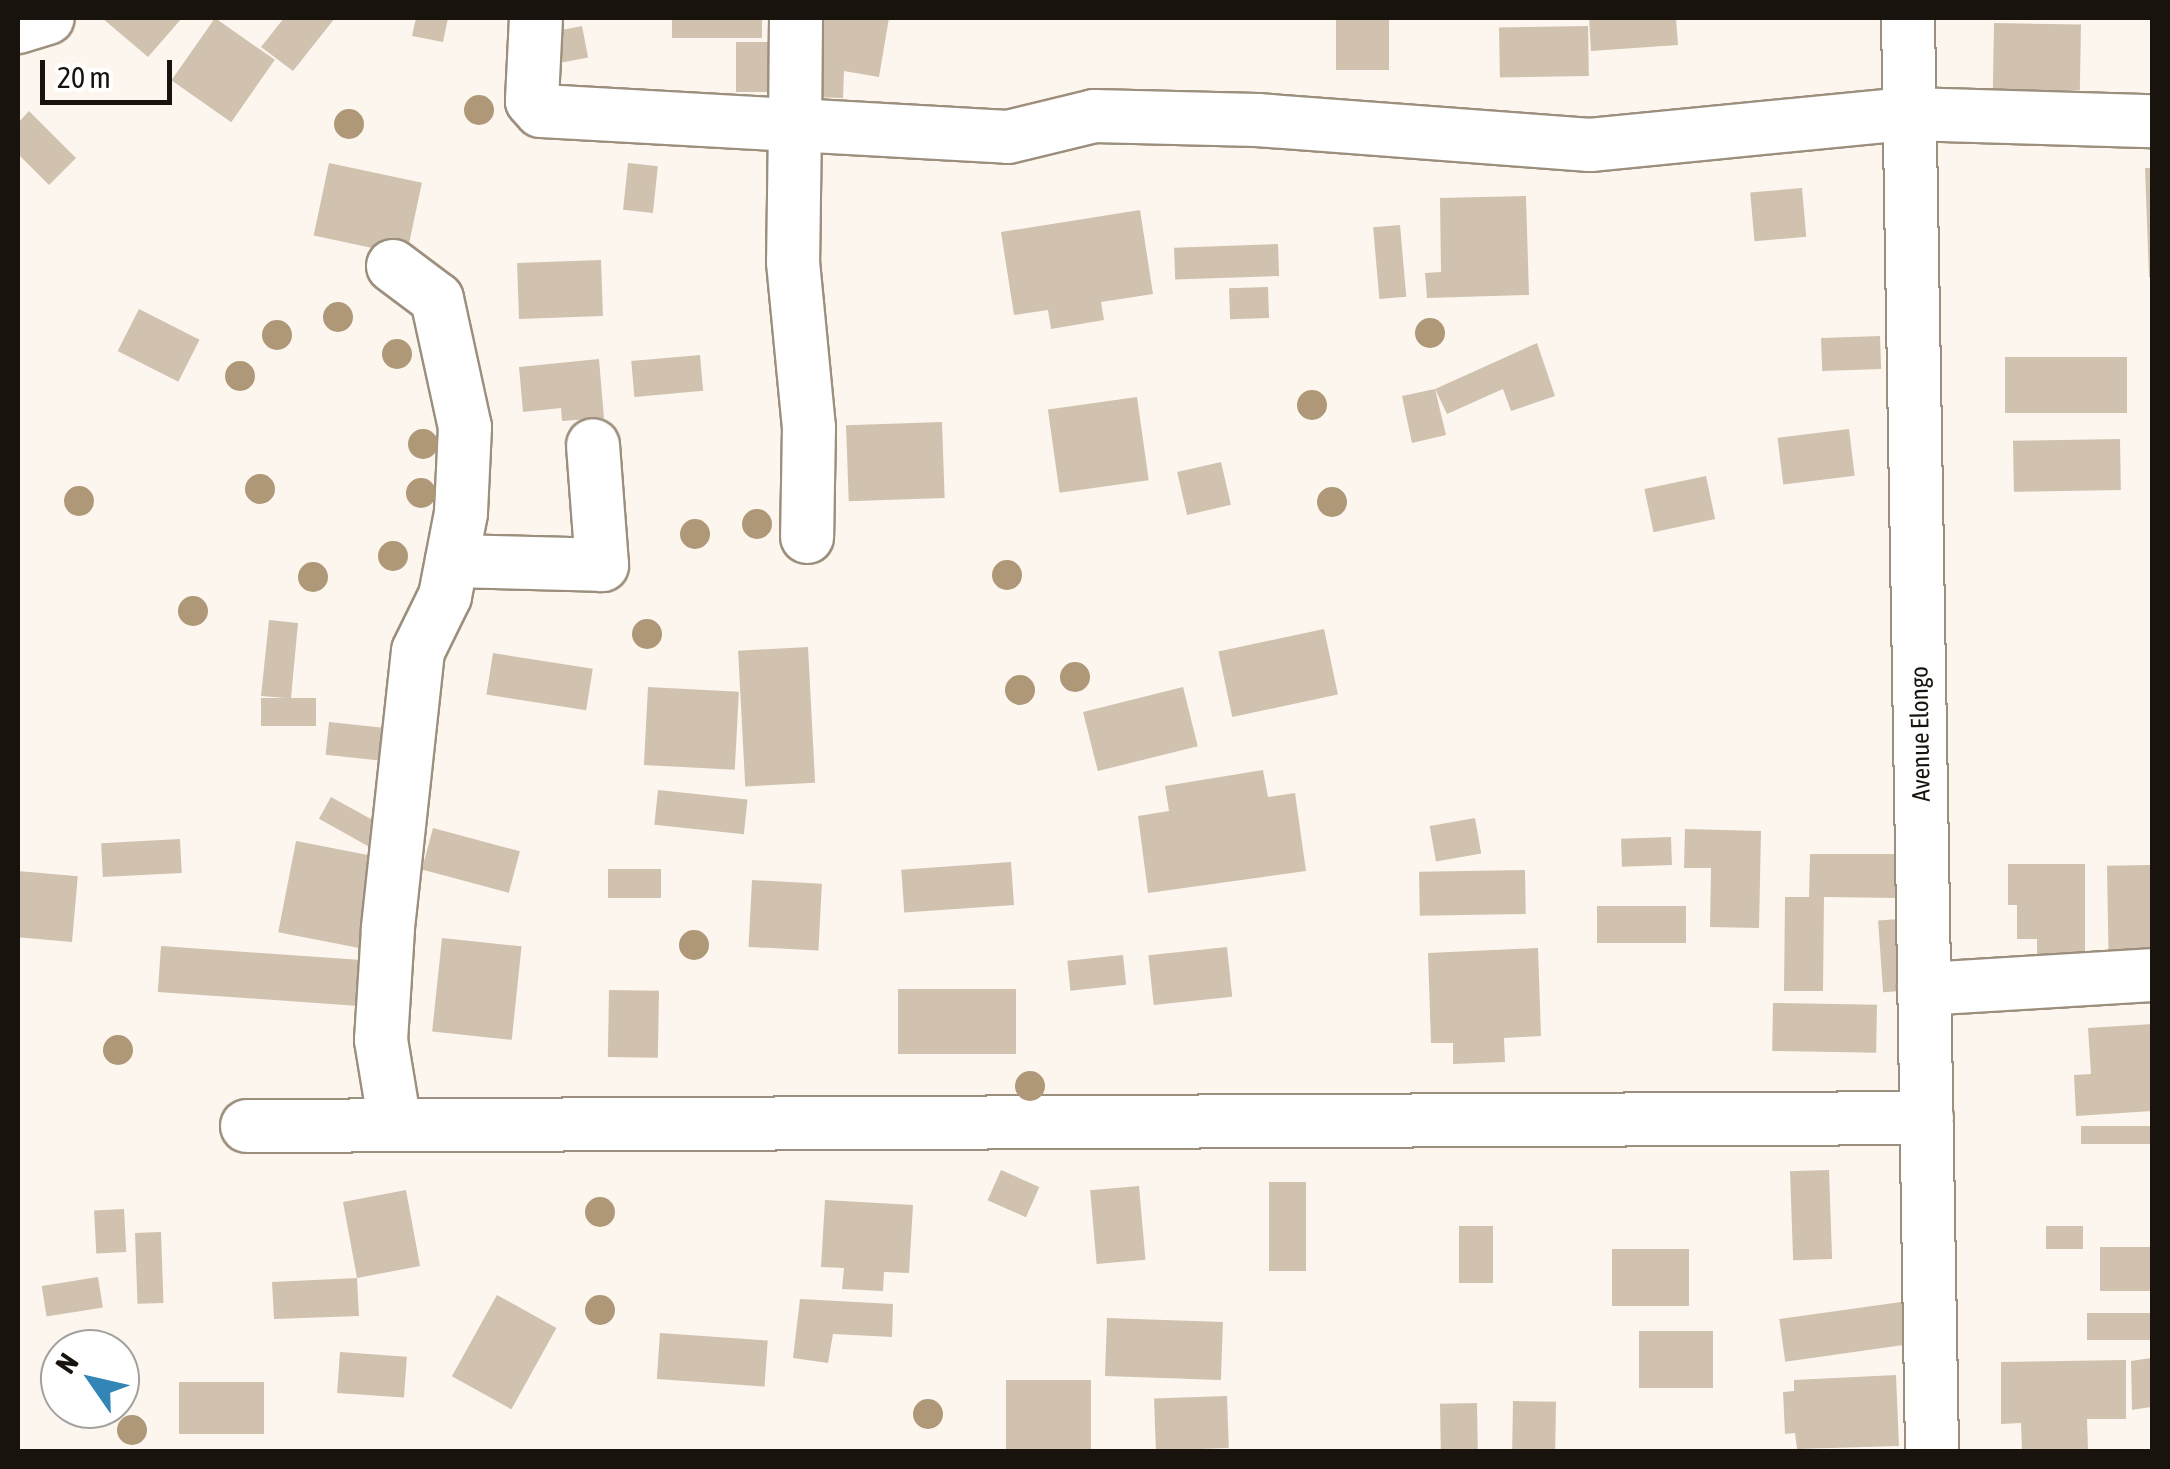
<!DOCTYPE html>
<html>
<head>
<meta charset="utf-8">
<style>
	body { margin:0 }
	#map { position:relative; width:2170px; height:1469px; overflow:hidden; background:#fdf6ee; font-family:"Asap Condensed",sans-serif }
	div>[style] { position:absolute }
	[style*='--x'] { left:calc(var(--x)*1px); top:calc(var(--y)*1px); width:calc(var(--w)*1px); rotate:calc(var(--a)*1deg) }
	.building>* { inset:0; background:#d0c2af; transform-origin:0 0 }
	.roads { filter:drop-shadow(2px 0 #9d8f7d) drop-shadow(-2px 0 #9d8f7d) drop-shadow(0 2px #9d8f7d) drop-shadow(0 -2px #9d8f7d) }
	.minor>* { height:52px; margin:-26px; padding:0 26px; transform-origin:26px; border-radius:26px; background:#fff }
	.trees>* { width:30px; height:30px; margin:-15px; border-radius:50%; background:#ae9877 }
	span { translate:-50% -50%; white-space:nowrap; text-align:center; line-height:1.15; -webkit-text-stroke:9px #fff; paint-order:stroke }
	.street-label { font-size:25px; color:#18130d }
	.frame { position:absolute; inset:0; border:20px solid #18130d; pointer-events:none }
	.north { position:absolute; left:40px; top:1329px; width:100px; height:100px; box-sizing:border-box; background:#fff; border:2px solid #a3a19e; border-radius:50%; rotate:304deg; font-size:28px; font-weight:700; line-height:40px; text-align:center; color:#18130d }
	.north::after { content:''; display:block; margin:auto; width:35px; height:45px; background:#3385b6; clip-path:polygon(50% 0,100% 100%,50% 72%,0 100%) }
	.scale { position:absolute; left:40px; top:60px; width:132px; height:45px; box-sizing:border-box; border:5px solid #18130d; border-top:0; padding-left:12px; font-size:30px; line-height:35px; white-space:nowrap; color:#18130d; -webkit-text-stroke:8px #fff; paint-order:stroke }
</style>
</head>
<body>
<div id="map">
	<div class="building">
		<div style="clip-path:polygon(102px 18px,182px 18px,148px 57px)"></div>
		<div style="left:215px;top:18px;width:73px;height:76px;rotate:35deg"></div>
		<div style="clip-path:polygon(284px 18px,335px 18px,293px 71px,261px 47px)"></div>
		<div style="clip-path:polygon(416px 18px,448px 18px,443px 42px,412px 36px)"></div>
		<div style="left:672px;top:18px;width:90px;height:20px"></div>
		<div style="clip-path:polygon(816px 18px,889px 18px,879px 77px,844px 71px,843px 98px,807px 97px)"></div>
		<div style="left:1336px;top:18px;width:53px;height:52px"></div>
		<div style="clip-path:polygon(1589px 18px,1676px 18px,1678px 45px,1591px 51px)"></div>
		<div style="left:1994px;top:23px;width:87px;height:66px;rotate:1deg"></div>
		<div style="left:582px;top:26px;width:32px;height:40px;rotate:79deg"></div>
		<div style="left:1588px;top:26px;width:50px;height:89px;rotate:89deg"></div>
		<div style="left:736px;top:42px;width:37px;height:50px"></div>
		<div style="clip-path:polygon(29px 111px,76px 158px,49px 185px,18px 154px,18px 123px)"></div>
		<div style="left:329px;top:163px;width:95px;height:74px;rotate:12deg"></div>
		<div style="left:628px;top:163px;width:30px;height:47px;rotate:6deg"></div>
		<div style="clip-path:polygon(2145px 168px,2152px 168px,2152px 277px,2149px 277px)"></div>
		<div style="left:1802px;top:188px;width:49px;height:52px;rotate:85deg"></div>
		<div style="clip-path:polygon(1526px 196px,1529px 295px,1427px 298px,1425px 273px,1441px 272px,1440px 198px)"></div>
		<div style="clip-path:polygon(1140px 210px,1153px 294px,1101px 302px,1104px 320px,1051px 329px,1048px 310px,1014px 315px,1001px 232px)"></div>
		<div style="left:1400px;top:225px;width:72px;height:27px;rotate:85deg"></div>
		<div style="left:1278px;top:244px;width:32px;height:104px;rotate:88deg"></div>
		<div style="left:601px;top:260px;width:56px;height:84px;rotate:88deg"></div>
		<div style="left:1268px;top:287px;width:31px;height:39px;rotate:88deg"></div>
		<div style="left:139px;top:309px;width:68px;height:47px;rotate:27deg"></div>
		<div style="left:1880px;top:336px;width:33px;height:59px;rotate:88deg"></div>
		<div style="clip-path:polygon(1537px 343px,1555px 396px,1511px 411px,1503px 389px,1447px 414px,1435px 389px,1446px 435px,1412px 443px,1402px 396px,1435px 389px)"></div>
		<div style="left:700px;top:355px;width:36px;height:69px;rotate:85deg"></div>
		<div style="left:2127px;top:357px;width:56px;height:122px;rotate:90deg"></div>
		<div style="clip-path:polygon(599px 359px,604px 418px,562px 421px,561px 408px,523px 412px,519px 367px)"></div>
		<div style="left:1137px;top:397px;width:84px;height:90px;rotate:82deg"></div>
		<div style="left:942px;top:422px;width:76px;height:96px;rotate:88deg"></div>
		<div style="left:1849px;top:429px;width:47px;height:72px;rotate:83deg"></div>
		<div style="left:2120px;top:439px;width:51px;height:107px;rotate:89deg"></div>
		<div style="left:1221px;top:462px;width:44px;height:45px;rotate:77deg"></div>
		<div style="left:1706px;top:476px;width:44px;height:63px;rotate:78deg"></div>
		<div style="clip-path:polygon(269px 620px,298px 623px,291px 698px,316px 698px,316px 726px,261px 726px,261px 698px,285px 698px,261px 696px)"></div>
		<div style="left:1324px;top:629px;width:67px;height:108px;rotate:78deg"></div>
		<div style="left:808px;top:647px;width:136px;height:70px;rotate:87deg"></div>
		<div style="left:493px;top:653px;width:101px;height:42px;rotate:9deg"></div>
		<div style="left:648px;top:687px;width:91px;height:78px;rotate:3deg"></div>
		<div style="left:1183px;top:687px;width:61px;height:103px;rotate:76deg"></div>
		<div style="left:329px;top:722px;width:66px;height:33px;rotate:6deg"></div>
		<div style="clip-path:polygon(1263px 770px,1268px 797px,1295px 793px,1306px 871px,1148px 893px,1138px 816px,1169px 811px,1165px 786px)"></div>
		<div style="left:658px;top:790px;width:90px;height:35px;rotate:6deg"></div>
		<div style="left:331px;top:797px;width:58px;height:25px;rotate:29deg"></div>
		<div style="left:1475px;top:818px;width:36px;height:46px;rotate:80deg"></div>
		<div style="left:433px;top:828px;width:90px;height:43px;rotate:15deg"></div>
		<div style="clip-path:polygon(1685px 829px,1761px 831px,1759px 928px,1710px 927px,1711px 868px,1684px 868px)"></div>
		<div style="left:1671px;top:837px;width:28px;height:50px;rotate:88deg"></div>
		<div style="left:180px;top:839px;width:34px;height:79px;rotate:87deg"></div>
		<div style="left:296px;top:841px;width:89px;height:93px;rotate:11deg"></div>
		<div style="clip-path:polygon(1810px 854px,1897px 854px,1898px 898px,1824px 897px,1823px 991px,1784px 991px,1785px 897px,1809px 897px)"></div>
		<div style="left:1011px;top:862px;width:43px;height:110px;rotate:86deg"></div>
		<div style="clip-path:polygon(2008px 864px,2085px 864px,2085px 967px,2037px 967px,2037px 939px,2017px 939px,2017px 905px,2008px 905px)"></div>
		<div style="left:2150px;top:865px;width:89px;height:43px;rotate:89deg"></div>
		<div style="left:661px;top:869px;width:29px;height:53px;rotate:90deg"></div>
		<div style="left:1525px;top:870px;width:44px;height:106px;rotate:89deg"></div>
		<div style="left:18px;top:871px;width:60px;height:66px;rotate:5deg"></div>
		<div style="left:752px;top:880px;width:70px;height:67px;rotate:3deg"></div>
		<div style="left:1686px;top:906px;width:37px;height:89px;rotate:90deg"></div>
		<div style="left:1914px;top:918px;width:72px;height:36px;rotate:86deg"></div>
		<div style="left:442px;top:938px;width:80px;height:94px;rotate:6deg"></div>
		<div style="left:161px;top:946px;width:208px;height:46px;rotate:4deg"></div>
		<div style="left:1227px;top:947px;width:50px;height:79px;rotate:84deg"></div>
		<div style="clip-path:polygon(1538px 948px,1541px 1036px,1504px 1038px,1505px 1062px,1453px 1064px,1453px 1043px,1431px 1043px,1428px 953px)"></div>
		<div style="left:1123px;top:955px;width:30px;height:56px;rotate:84deg"></div>
		<div style="left:898px;top:989px;width:118px;height:65px"></div>
		<div style="left:609px;top:990px;width:50px;height:67px;rotate:1deg"></div>
		<div style="left:1773px;top:1003px;width:104px;height:48px;rotate:1deg"></div>
		<div style="clip-path:polygon(2152px 1024px,2152px 1111px,2076px 1116px,2074px 1075px,2091px 1074px,2088px 1028px)"></div>
		<div style="left:2152px;top:1126px;width:18px;height:71px;rotate:90deg"></div>
		<div style="left:1001px;top:1170px;width:42px;height:33px;rotate:24deg"></div>
		<div style="left:1829px;top:1170px;width:89px;height:39px;rotate:88deg"></div>
		<div style="left:1269px;top:1182px;width:37px;height:89px"></div>
		<div style="left:1139px;top:1186px;width:74px;height:49px;rotate:85deg"></div>
		<div style="clip-path:polygon(406px 1190px,420px 1266px,357px 1278px,359px 1316px,274px 1319px,272px 1282px,357px 1278px,343px 1202px)"></div>
		<div style="clip-path:polygon(825px 1200px,913px 1205px,909px 1273px,884px 1272px,883px 1291px,842px 1289px,844px 1268px,821px 1267px)"></div>
		<div style="left:124px;top:1209px;width:43px;height:30px;rotate:87deg"></div>
		<div style="left:1459px;top:1226px;width:34px;height:57px"></div>
		<div style="left:2046px;top:1226px;width:37px;height:23px"></div>
		<div style="left:161px;top:1232px;width:71px;height:26px;rotate:88deg"></div>
		<div style="left:2152px;top:1247px;width:44px;height:52px;rotate:90deg"></div>
		<div style="left:1612px;top:1249px;width:77px;height:57px"></div>
		<div style="left:98px;top:1277px;width:31px;height:57px;rotate:81deg"></div>
		<div style="left:497px;top:1295px;width:68px;height:93px;rotate:29deg"></div>
		<div style="clip-path:polygon(800px 1299px,893px 1304px,892px 1337px,833px 1334px,828px 1363px,793px 1358px)"></div>
		<div style="left:1908px;top:1301px;width:43px;height:130px;rotate:82deg"></div>
		<div style="left:2152px;top:1313px;width:27px;height:65px;rotate:90deg"></div>
		<div style="left:1107px;top:1318px;width:116px;height:58px;rotate:2deg"></div>
		<div style="left:1713px;top:1331px;width:57px;height:74px;rotate:90deg"></div>
		<div style="left:660px;top:1333px;width:108px;height:46px;rotate:4deg"></div>
		<div style="left:340px;top:1352px;width:67px;height:41px;rotate:4deg"></div>
		<div style="left:45px;top:1356px;width:15px;height:30px;rotate:4deg"></div>
		<div style="clip-path:polygon(2151px 1358px,2151px 1407px,2132px 1410px,2131px 1361px)"></div>
		<div style="clip-path:polygon(2126px 1360px,2126px 1419px,2087px 1419px,2088px 1449px,2022px 1450px,2021px 1423px,2001px 1424px,2001px 1362px)"></div>
		<div style="clip-path:polygon(1896px 1375px,1899px 1446px,1797px 1449px,1795px 1433px,1785px 1434px,1783px 1392px,1794px 1391px,1794px 1380px)"></div>
		<div style="left:1091px;top:1380px;width:72px;height:85px;rotate:90deg"></div>
		<div style="left:179px;top:1382px;width:85px;height:52px"></div>
		<div style="left:1227px;top:1396px;width:52px;height:73px;rotate:88deg"></div>
		<div style="left:1513px;top:1401px;width:43px;height:51px;rotate:1deg"></div>
		<div style="left:1477px;top:1403px;width:49px;height:37px;rotate:89deg"></div>
	</div>
	<div class="roads">
		<div class="minor">
			<div style="--x:536;--y:18;--w:83;--a:92.8"></div>
			<div style="--x:532;--y:101;--w:13;--a:48"></div>
			<div style="--x:541;--y:111;--w:254;--a:3.2"></div>
			<div style="--x:795;--y:125;--w:137;--a:90.8"></div>
			<div style="--x:793;--y:262;--w:166;--a:84.5"></div>
			<div style="--x:809;--y:427;--w:110;--a:91"></div>
			<div style="--x:796;--y:18;--w:107;--a:90.5"></div>
			<div style="--x:795;--y:125;--w:213;--a:3.2"></div>
			<div style="--x:1008;--y:137;--w:89;--a:-13.7"></div>
			<div style="--x:1094;--y:116;--w:163;--a:1.4"></div>
			<div style="--x:1257;--y:120;--w:334;--a:4.3"></div>
			<div style="--x:1590;--y:145;--w:321;--a:-5.6"></div>
			<div style="--x:1909;--y:114;--w:243;--a:1.7"></div>
			<div style="--x:1908;--y:18;--w:1434;--a:89.04"></div>
			<div style="--x:18;--y:27;--w:31;--a:-17"></div>
			<div style="--x:393;--y:266;--w:55;--a:36.9"></div>
			<div style="--x:437;--y:299;--w:131;--a:77.7"></div>
			<div style="--x:465;--y:427;--w:86;--a:92.7"></div>
			<div style="--x:461;--y:513;--w:85;--a:100.9"></div>
			<div style="--x:445;--y:596;--w:61;--a:116.1"></div>
			<div style="--x:418;--y:651;--w:280;--a:96.2"></div>
			<div style="--x:388;--y:929;--w:111;--a:93.6"></div>
			<div style="--x:381;--y:1040;--w:86;--a:80.6"></div>
			<div style="--x:452;--y:561;--w:150;--a:1.5"></div>
			<div style="--x:602;--y:565;--w:120;--a:-94.3"></div>
			<div style="--x:1924;--y:989;--w:228;--a:-3.5"></div>
			<div style="--x:247;--y:1126;--w:1680;--a:-0.27"></div>
		</div>
	</div>
	<div class="trees">
		<div style="left:479px;top:110px"></div>
		<div style="left:349px;top:124px"></div>
		<div style="left:338px;top:317px"></div>
		<div style="left:1430px;top:333px"></div>
		<div style="left:277px;top:335px"></div>
		<div style="left:397px;top:354px"></div>
		<div style="left:240px;top:376px"></div>
		<div style="left:1312px;top:405px"></div>
		<div style="left:423px;top:444px"></div>
		<div style="left:260px;top:489px"></div>
		<div style="left:421px;top:493px"></div>
		<div style="left:79px;top:501px"></div>
		<div style="left:1332px;top:502px"></div>
		<div style="left:757px;top:524px"></div>
		<div style="left:695px;top:534px"></div>
		<div style="left:393px;top:556px"></div>
		<div style="left:1007px;top:575px"></div>
		<div style="left:313px;top:577px"></div>
		<div style="left:193px;top:611px"></div>
		<div style="left:647px;top:634px"></div>
		<div style="left:1075px;top:677px"></div>
		<div style="left:1020px;top:690px"></div>
		<div style="left:694px;top:945px"></div>
		<div style="left:118px;top:1050px"></div>
		<div style="left:1030px;top:1086px"></div>
		<div style="left:600px;top:1212px"></div>
		<div style="left:600px;top:1310px"></div>
		<div style="left:928px;top:1414px"></div>
		<div style="left:132px;top:1430px"></div>
	</div>
	<div class="street-label">
		<span style="left:1920px;top:734px;rotate:-91deg">Avenue Elongo</span>
	</div>
	<div class="frame"></div>
	<div class="north">N</div>
	<div class="scale">20 m</div>
</div>
</body>
</html>
